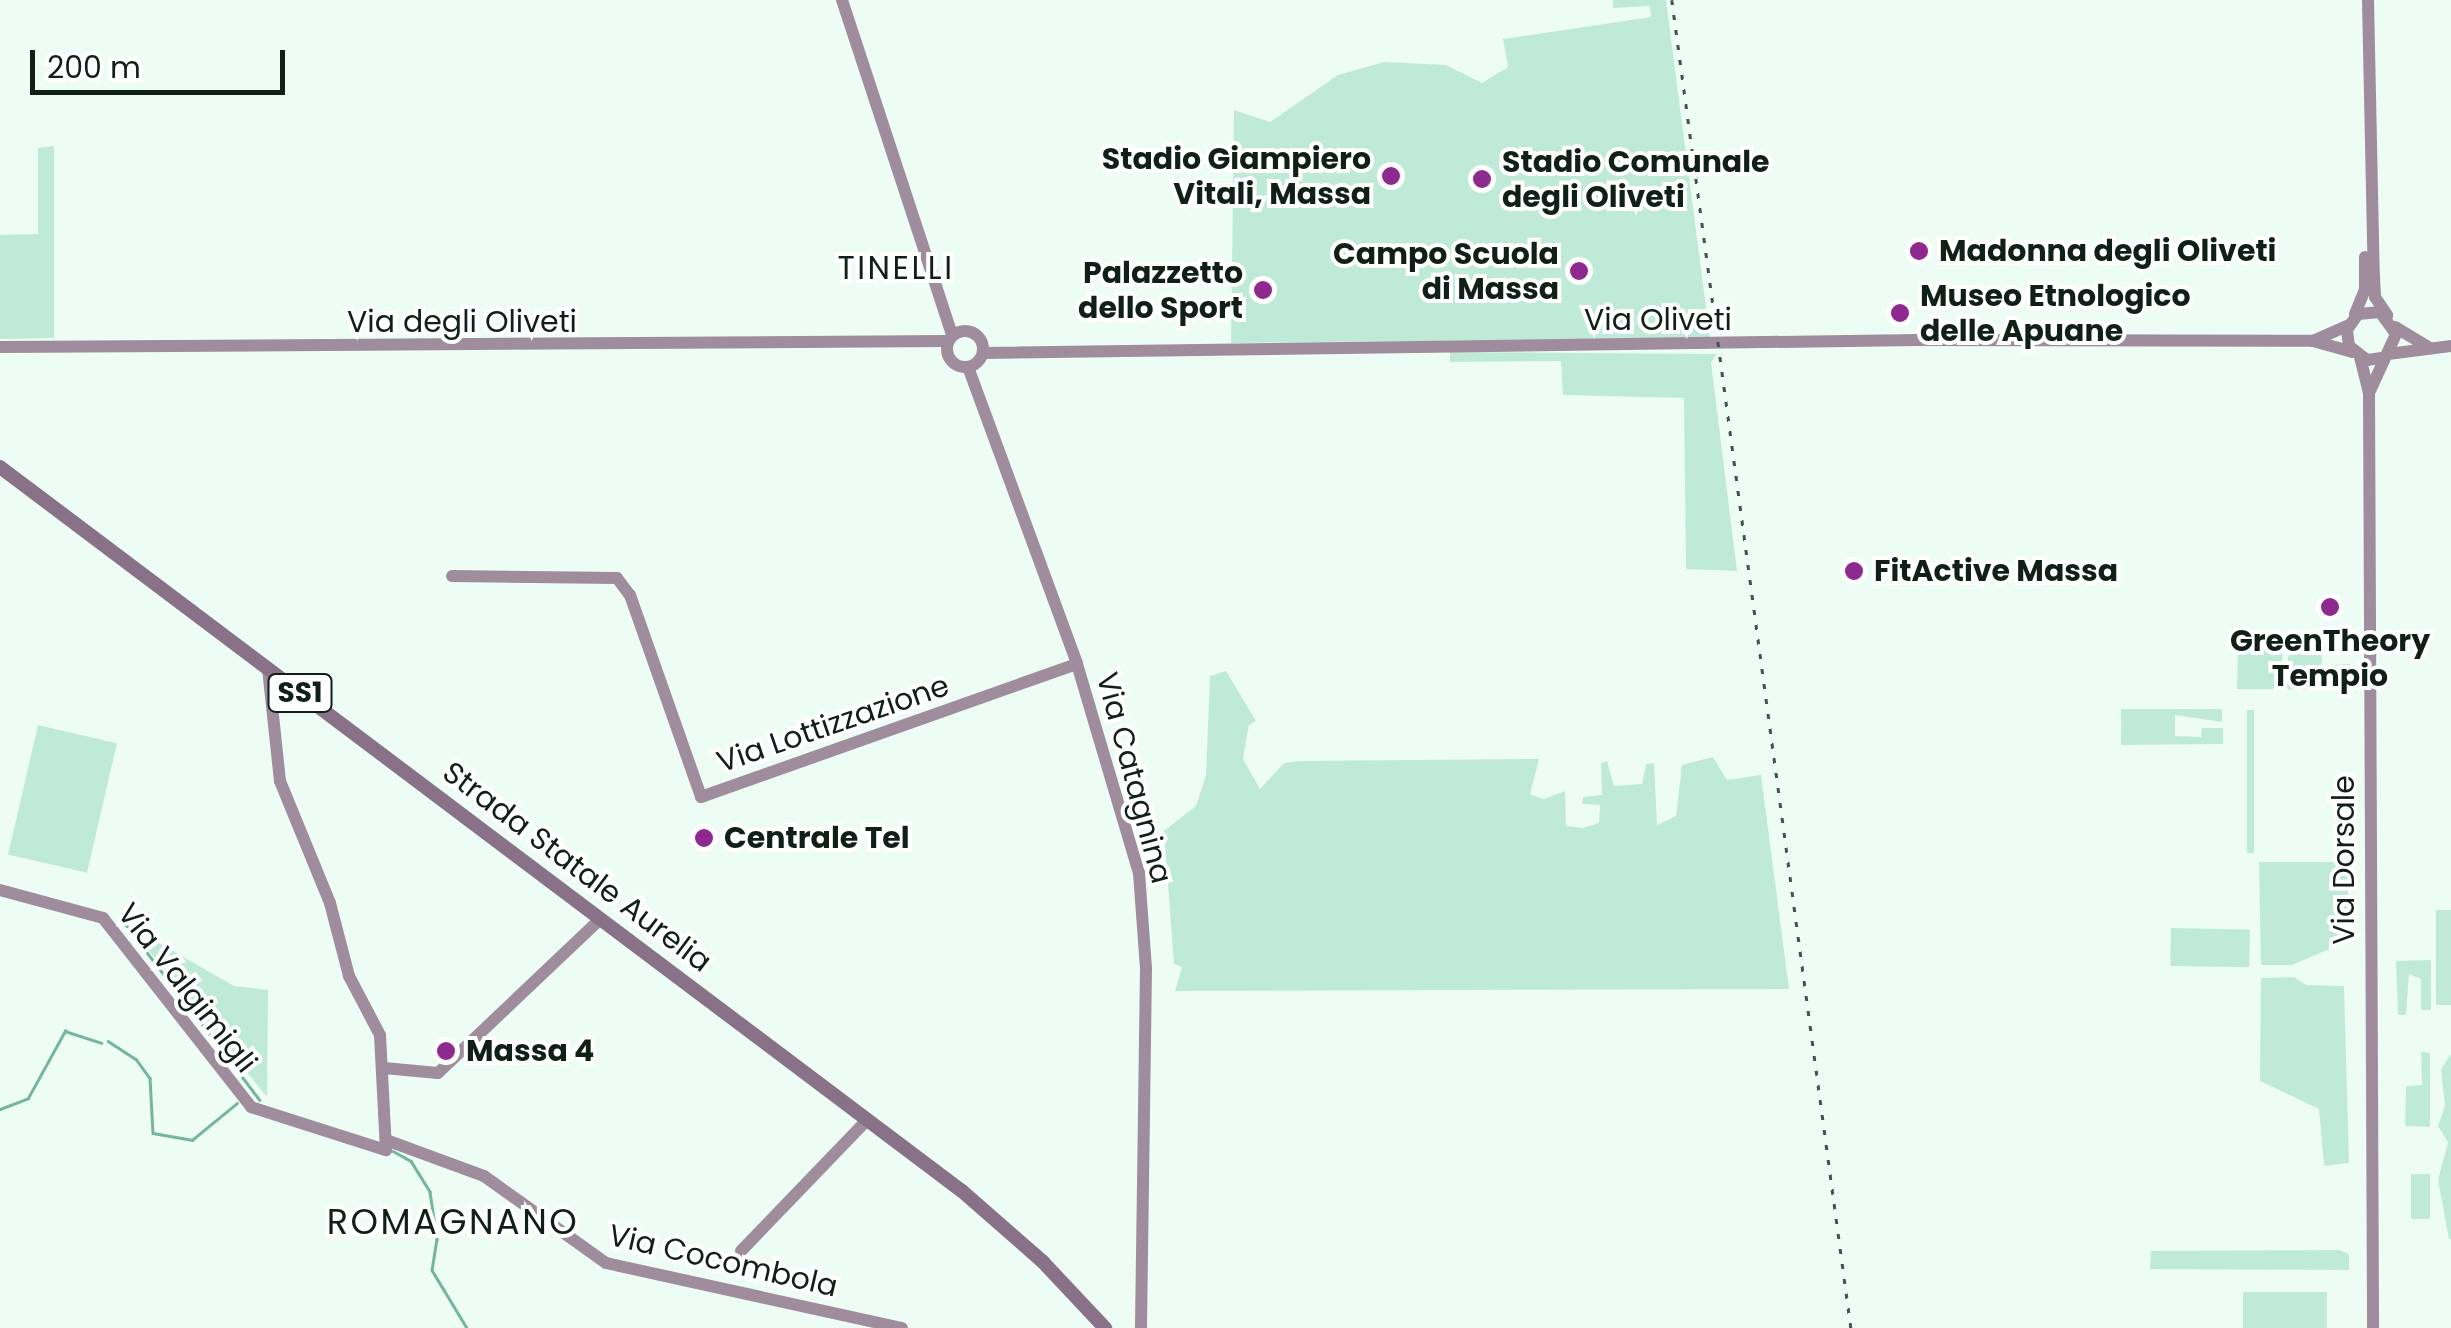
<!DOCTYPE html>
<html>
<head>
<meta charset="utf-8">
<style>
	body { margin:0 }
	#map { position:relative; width:2451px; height:1328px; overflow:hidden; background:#edfdf6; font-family:Poppins,sans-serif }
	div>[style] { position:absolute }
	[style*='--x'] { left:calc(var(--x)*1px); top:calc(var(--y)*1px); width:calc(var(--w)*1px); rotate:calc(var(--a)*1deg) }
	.green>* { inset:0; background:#bfead8; transform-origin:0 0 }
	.round { border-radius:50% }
	.stream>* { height:2.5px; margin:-1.25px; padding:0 1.25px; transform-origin:1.25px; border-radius:1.25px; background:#74b59b }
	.secondary>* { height:12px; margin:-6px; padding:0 6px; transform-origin:6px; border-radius:6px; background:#9f8c9d }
	.secondary>.ring { margin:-6px; padding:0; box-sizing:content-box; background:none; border:12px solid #9f8c9d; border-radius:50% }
	.primary>* { height:14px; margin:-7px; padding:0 7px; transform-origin:7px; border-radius:7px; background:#897288 }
	.rail>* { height:2.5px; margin-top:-1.25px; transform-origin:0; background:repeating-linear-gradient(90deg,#43534c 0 5px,transparent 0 15px) }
	.dots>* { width:28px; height:28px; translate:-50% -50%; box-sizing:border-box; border:5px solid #fff; border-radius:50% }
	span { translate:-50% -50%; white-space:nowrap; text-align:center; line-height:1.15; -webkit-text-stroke:8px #fff; paint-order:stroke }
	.shield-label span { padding:2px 8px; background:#fff; border:2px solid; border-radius:8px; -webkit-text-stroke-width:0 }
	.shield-label { font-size:28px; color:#102019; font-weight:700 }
	.poi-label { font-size:30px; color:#102019; font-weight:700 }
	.right { translate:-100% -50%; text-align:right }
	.left { translate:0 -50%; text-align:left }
	.street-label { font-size:30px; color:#102019 }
	.neighbourhood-label { font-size:32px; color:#102019; letter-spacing:2.5px }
	.quarter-label { font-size:35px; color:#102019; letter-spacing:2.5px }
	.scale { position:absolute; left:30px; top:50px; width:255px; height:45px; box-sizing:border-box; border:5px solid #102019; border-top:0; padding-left:12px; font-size:30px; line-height:35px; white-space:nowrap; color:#102019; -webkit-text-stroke:8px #fff; paint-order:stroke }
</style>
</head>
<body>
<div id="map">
	<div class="green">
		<div style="clip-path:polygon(1613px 0,1666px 0,1710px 338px,1231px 343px,1234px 110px,1270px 122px,1338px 75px,1384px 62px,1446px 65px,1482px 83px,1508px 67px,1503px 39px,1651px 17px,1650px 6px,1613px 8px)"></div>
		<div style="clip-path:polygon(54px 146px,54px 338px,0 339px,0 235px,38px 234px,38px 148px)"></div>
		<div style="clip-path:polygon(1450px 352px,1717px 354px,1711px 362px,1737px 571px,1686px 569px,1684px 398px,1563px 395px,1561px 361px,1450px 362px)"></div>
		<div style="clip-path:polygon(2268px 640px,2269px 648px,2282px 650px,2283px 684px,2324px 681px,2331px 665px,2350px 664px,2350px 690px,2237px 689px,2238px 641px)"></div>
		<div class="round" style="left:2288px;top:643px;width:34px;height:34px"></div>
		<div style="clip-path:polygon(1226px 671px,1256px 721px,1249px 725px,1243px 759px,1260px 789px,1284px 763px,1298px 761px,1539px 759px,1530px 794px,1544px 799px,1565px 791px,1566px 826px,1583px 828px,1599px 823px,1600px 805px,1582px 804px,1583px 797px,1602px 795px,1601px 763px,1607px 761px,1614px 786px,1642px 784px,1646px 764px,1654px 763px,1657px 825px,1676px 816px,1682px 765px,1713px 757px,1727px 780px,1761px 775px,1789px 989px,1175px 991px,1182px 967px,1174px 964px,1164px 831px,1196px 806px,1206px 775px,1210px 676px)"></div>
		<div style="clip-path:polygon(2121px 709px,2222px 709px,2222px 722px,2175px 715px,2175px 736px,2201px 737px,2202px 728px,2223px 728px,2223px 744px,2121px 745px)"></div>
		<div style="left:2247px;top:710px;width:7px;height:143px"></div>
		<div style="left:38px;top:725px;width:81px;height:133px;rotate:13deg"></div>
		<div style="clip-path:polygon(2259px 862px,2350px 862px,2344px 943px,2292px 965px,2261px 965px)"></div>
		<div style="left:2436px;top:910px;width:15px;height:95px"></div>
		<div style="left:2171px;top:928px;width:79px;height:38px;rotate:1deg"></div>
		<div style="clip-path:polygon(159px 943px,234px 986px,268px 990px,267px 1097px,144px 945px)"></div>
		<div style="clip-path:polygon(2431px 960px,2431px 1010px,2421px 1010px,2421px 979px,2409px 974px,2406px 1015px,2398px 1015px,2396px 961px)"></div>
		<div style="clip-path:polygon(2294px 977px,2306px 985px,2344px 986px,2349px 1163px,2324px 1166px,2319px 1109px,2260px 1081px,2261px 978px)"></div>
		<div style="clip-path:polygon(2421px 1052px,2430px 1053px,2430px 1127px,2405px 1126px,2406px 1086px,2422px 1085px)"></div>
		<div style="clip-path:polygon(2451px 1054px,2451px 1239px,2449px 1239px,2438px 1180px,2448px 1142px,2438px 1126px,2445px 1106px,2441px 1069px)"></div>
		<div style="left:2411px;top:1174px;width:19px;height:45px"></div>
		<div style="clip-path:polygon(2339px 1250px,2349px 1254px,2349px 1270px,2150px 1269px,2151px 1251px)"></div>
		<div style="left:2243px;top:1292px;width:84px;height:36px"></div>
	</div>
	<div class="stream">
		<div style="--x:123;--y:921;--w:225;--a:52.6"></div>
		<div style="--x:108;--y:1041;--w:33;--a:33"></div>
		<div style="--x:136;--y:1059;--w:24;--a:54"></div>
		<div style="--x:150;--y:1078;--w:55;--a:86.9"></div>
		<div style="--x:153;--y:1133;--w:40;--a:10"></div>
		<div style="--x:192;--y:1140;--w:58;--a:-39.4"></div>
		<div style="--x:0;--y:1109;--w:30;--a:-21"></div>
		<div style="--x:28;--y:1098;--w:77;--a:-61.1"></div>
		<div style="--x:65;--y:1031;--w:38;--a:18"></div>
		<div style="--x:393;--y:1151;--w:21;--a:29"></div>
		<div style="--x:411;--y:1161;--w:36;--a:58"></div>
		<div style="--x:430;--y:1192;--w:48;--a:81.5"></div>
		<div style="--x:437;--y:1239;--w:31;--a:99"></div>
		<div style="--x:432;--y:1270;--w:68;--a:58.9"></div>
	</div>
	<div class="secondary">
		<div style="--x:842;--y:0;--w:353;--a:71.8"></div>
		<div style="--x:2368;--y:0;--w:277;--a:88.8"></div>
		<div style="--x:2374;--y:277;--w:20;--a:87"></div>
		<div style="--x:2375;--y:297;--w:22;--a:56"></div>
		<div style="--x:2355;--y:314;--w:27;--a:-68"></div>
		<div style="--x:2365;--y:289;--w:32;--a:-90"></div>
		<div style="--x:2395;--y:327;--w:39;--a:31"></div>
		<div class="ring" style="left:947px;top:331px;width:24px;height:24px"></div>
		<div style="--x:2313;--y:341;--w:39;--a:-24"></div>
		<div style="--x:0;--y:347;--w:948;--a:-0.36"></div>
		<div style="--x:983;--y:353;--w:935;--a:-0.8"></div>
		<div style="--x:1918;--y:340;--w:395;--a:0.1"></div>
		<div style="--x:2313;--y:341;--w:41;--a:15.4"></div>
		<div style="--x:2388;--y:354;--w:64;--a:-7.2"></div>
		<div style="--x:2360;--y:357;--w:37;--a:76"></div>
		<div style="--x:2369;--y:393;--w:935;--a:89.75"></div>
		<div style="--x:968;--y:367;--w:316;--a:69.8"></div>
		<div style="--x:1077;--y:664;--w:218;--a:73.5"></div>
		<div style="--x:1139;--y:873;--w:95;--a:85.8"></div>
		<div style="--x:1146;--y:968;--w:360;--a:90.8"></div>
		<div style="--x:2369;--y:393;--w:65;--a:-65.4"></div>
		<div style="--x:2396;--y:334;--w:27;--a:-126"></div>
		<div style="--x:2380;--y:312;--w:22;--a:175"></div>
		<div style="--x:2358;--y:314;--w:19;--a:125"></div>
		<div style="--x:2347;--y:330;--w:16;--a:83"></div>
		<div style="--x:2349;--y:346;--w:23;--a:38"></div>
		<div style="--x:2367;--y:360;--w:15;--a:-8"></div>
		<div style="--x:452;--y:576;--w:165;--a:0.7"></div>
		<div style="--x:617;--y:578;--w:21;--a:53"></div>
		<div style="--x:630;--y:595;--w:214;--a:70.6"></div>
		<div style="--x:701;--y:797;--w:399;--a:-19.5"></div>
		<div style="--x:0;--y:890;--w:107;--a:15.2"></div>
		<div style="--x:103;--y:918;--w:240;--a:51.9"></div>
		<div style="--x:251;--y:1107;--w:142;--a:17.7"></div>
		<div style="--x:386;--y:1150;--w:115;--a:-93"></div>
		<div style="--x:380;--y:1035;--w:67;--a:-117.7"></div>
		<div style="--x:349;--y:976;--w:75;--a:-104.6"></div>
		<div style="--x:330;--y:903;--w:132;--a:-112.3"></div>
		<div style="--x:280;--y:781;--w:114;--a:-96.1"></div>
		<div style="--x:384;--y:1068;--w:54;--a:5.3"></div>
		<div style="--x:438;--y:1073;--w:224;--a:-43.5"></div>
		<div style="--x:386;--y:1140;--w:104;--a:20.2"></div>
		<div style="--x:484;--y:1176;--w:150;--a:35.5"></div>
		<div style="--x:606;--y:1263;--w:303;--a:12.4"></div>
		<div style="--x:741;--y:1251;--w:182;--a:-46.1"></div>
	</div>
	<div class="primary">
		<div style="--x:0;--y:467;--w:1204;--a:36.97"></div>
		<div style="--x:962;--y:1191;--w:108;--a:41.2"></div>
		<div style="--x:1043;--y:1262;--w:91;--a:46.8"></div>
	</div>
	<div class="rail">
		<div style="--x:1672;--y:0;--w:1340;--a:82.32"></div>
	</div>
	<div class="dots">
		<div style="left:1391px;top:176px;background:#90298f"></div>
		<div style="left:1482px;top:179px;background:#90298f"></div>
		<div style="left:1919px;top:251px;background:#90298f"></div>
		<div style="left:1579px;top:271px;background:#90298f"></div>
		<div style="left:1263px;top:290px;background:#90298f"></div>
		<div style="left:1900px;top:313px;background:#90298f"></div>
		<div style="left:1854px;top:571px;background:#90298f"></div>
		<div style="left:2330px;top:607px;background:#90298f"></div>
		<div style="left:704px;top:838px;background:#90298f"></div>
		<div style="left:446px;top:1051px;background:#90298f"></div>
	</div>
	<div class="shield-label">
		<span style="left:300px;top:693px">SS1</span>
	</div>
	<div class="poi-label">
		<span class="right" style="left:1371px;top:176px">Stadio Giampiero<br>Vitali, Massa</span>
		<span class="left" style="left:1502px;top:179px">Stadio Comunale<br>degli Oliveti</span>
		<span class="left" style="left:1939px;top:251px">Madonna degli Oliveti</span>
		<span class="right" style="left:1559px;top:271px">Campo Scuola<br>di Massa</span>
		<span class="right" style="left:1243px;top:290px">Palazzetto<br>dello Sport</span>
		<span class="left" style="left:1920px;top:313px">Museo Etnologico<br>delle Apuane</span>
		<span class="left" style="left:1874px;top:571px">FitActive Massa</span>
		<span style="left:2330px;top:658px">GreenTheory<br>Tempio</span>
		<span class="left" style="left:724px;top:838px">Centrale Tel</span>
		<span class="left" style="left:466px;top:1051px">Massa 4</span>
	</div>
	<div class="street-label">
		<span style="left:1658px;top:320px">Via Oliveti</span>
		<span style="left:462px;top:322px">Via degli Oliveti</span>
		<span style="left:833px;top:724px;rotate:-19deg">Via Lottizzazione</span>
		<span style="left:1134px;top:778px;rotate:75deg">Via Catagnina</span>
		<span style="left:2344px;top:860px;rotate:-90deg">Via Dorsale</span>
		<span style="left:577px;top:867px;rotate:37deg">Strada Statale Aurelia</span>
		<span style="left:187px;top:988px;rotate:52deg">Via Valgimigli</span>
		<span style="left:723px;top:1261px;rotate:13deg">Via Cocombola</span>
	</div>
	<div class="neighbourhood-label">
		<span style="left:896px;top:268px">TINELLI</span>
	</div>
	<div class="quarter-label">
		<span style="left:453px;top:1222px">ROMAGNANO</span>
	</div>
	<div class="scale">200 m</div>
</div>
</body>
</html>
